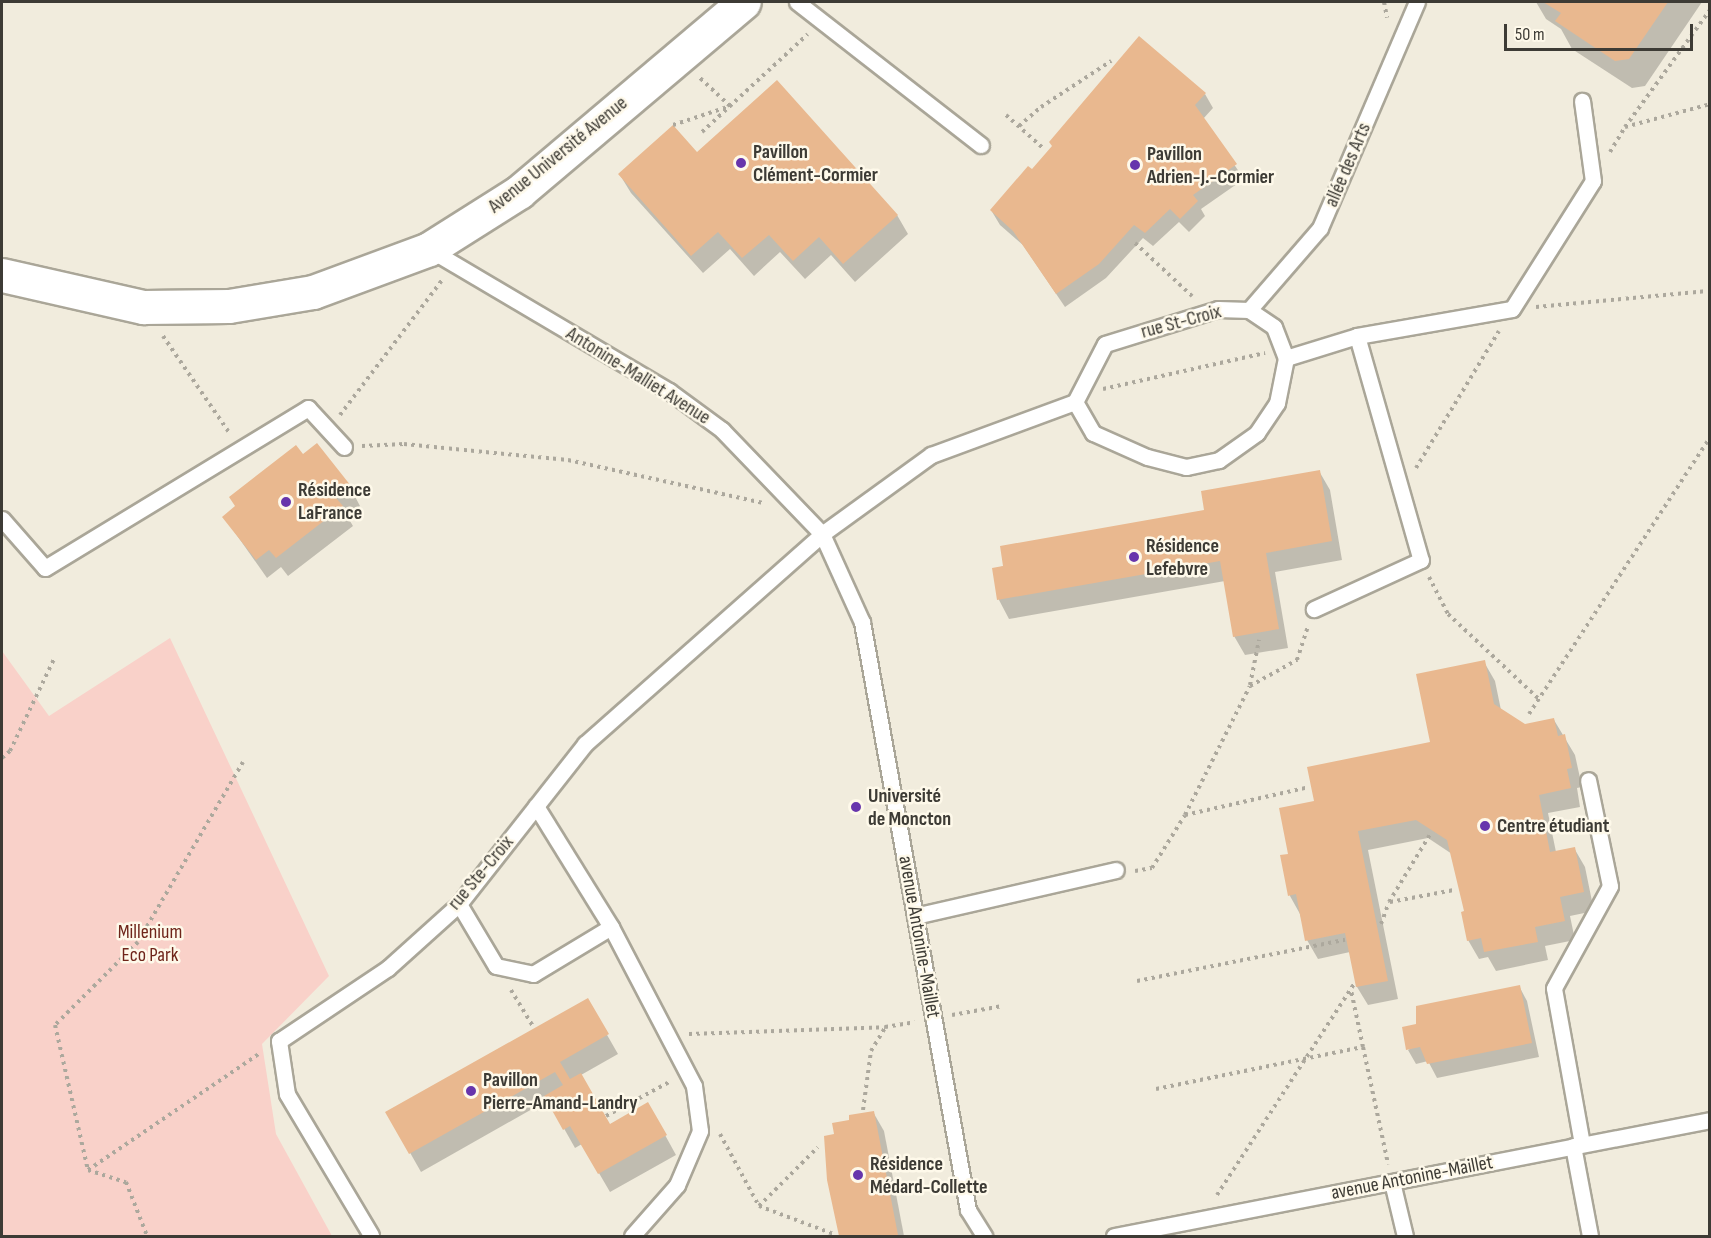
<!DOCTYPE html>
<html>
<head>
<meta charset="utf-8">
<style>
	body { margin:0 }
	#map { position:relative; width:1711px; height:1238px; overflow:hidden; background:#f1ecdd; font-family:"Sofia Sans Condensed",sans-serif }
	div>[style] { position:absolute }
	[style*='--x'] { left:calc(var(--x)*1px); top:calc(var(--y)*1px); width:calc(var(--w)*1px); rotate:calc(var(--a)*1deg) }
	.green>* { inset:0; background:#f9d1c9 }
	.shadow>* { inset:0; background:#0003 }
	.building>* { inset:0; background:#e9b88f }
	.path>* { height:4px; margin-top:-2px; transform-origin:0; background:repeating-linear-gradient(90deg,#aca89d 0 3px,transparent 0 7.5px) }
	.roads { filter:drop-shadow(2px 0 #aaa698) drop-shadow(-2px 0 #aaa698) drop-shadow(0 2px #aaa698) drop-shadow(0 -2px #aaa698) }
	.service>* { height:15px; margin:-7.5px; padding:0 7.5px; transform-origin:7.5px; border-radius:7.5px; background:#fff }
	.tertiary>* { height:33px; margin:-16.5px; padding:0 16.5px; transform-origin:16.5px; border-radius:16.5px; background:#fff }
	.dots>* { width:16px; height:16px; translate:-50% -50%; box-sizing:border-box; border:3px solid #fef9ea; border-radius:50% }
	span { translate:-50% -50%; white-space:nowrap; text-align:center; line-height:1.15; -webkit-text-stroke:5px #fef9ea; paint-order:stroke }
	.poi-label { font-size:20px; color:#3d3b35; font-weight:700 }
	.left { translate:0 -50%; text-align:left }
	.street-label { font-size:20px; color:#3d3b35 }
	.park-label { font-size:20px; color:#6f251a }
	.frame { position:absolute; inset:0; border:3px solid #3d3b35; pointer-events:none }
	.scale { position:absolute; left:1504px; top:24px; width:189px; height:27px; box-sizing:border-box; border:3px solid #3d3b35; border-top:0; padding-left:8px; font-size:18px; line-height:21px; white-space:nowrap; color:#3d3b35; -webkit-text-stroke:4px #fef9ea; paint-order:stroke }
</style>
</head>
<body>
<div id="map">
	<div class="green">
		<div style="clip-path:polygon(170px 638px,329px 976px,262px 1044px,276px 1134px,332px 1236px,2px 1236px,2px 651px,49px 716px)"></div>
	</div>
	<div class="shadow">
		<div style="clip-path:polygon(1536px 2px,1702px 2px,1645px 86px,1632px 88px,1572px 49px,1561px 29px,1546px 19px)"></div>
		<div style="clip-path:polygon(1205px 94px,1213px 108px,1203px 119px,1244px 179px,1201px 209px,1205px 216px,1189px 232px,1179px 222px,1153px 246px,1143px 238px,1106px 278px,1065px 307px,1023px 245px,1000px 225px,991px 210px,1032px 171px)"></div>
		<div style="clip-path:polygon(697px 154px,897px 215px,908px 234px,855px 282px,831px 255px,805px 279px,780px 252px,754px 276px,730px 249px,703px 273px,631px 193px,620px 175px)"></div>
		<div style="clip-path:polygon(302px 456px,350px 487px,360px 506px,347px 516px,353px 526px,288px 576px,281px 567px,267px 578px,224px 517px)"></div>
		<div style="clip-path:polygon(1319px 471px,1330px 490px,1342px 560px,1275px 572px,1288px 648px,1245px 655px,1234px 636px,1225px 581px,1009px 619px,999px 600px,993px 569px,1206px 511px)"></div>
		<div style="clip-path:polygon(1484px 662px,1495px 681px,1501px 710px,1525px 725px,1554px 720px,1575px 755px,1582px 787px,1577px 788px,1580px 807px,1548px 813px,1556px 852px,1574px 848px,1585px 867px,1594px 911px,1570px 916px,1575px 940px,1545px 946px,1548px 960px,1496px 971px,1488px 957px,1479px 959px,1468px 940px,1466px 913px,1452px 854px,1428px 838px,1368px 850px,1398px 999px,1368px 1005px,1357px 987px,1350px 952px,1318px 959px,1307px 940px,1300px 914px,1290px 896px,1290px 855px,1315px 802px,1432px 743px)"></div>
		<div style="clip-path:polygon(1519px 986px,1527px 1001px,1539px 1057px,1437px 1078px,1428px 1061px,1416px 1064px,1408px 1050px)"></div>
		<div style="clip-path:polygon(587px 1000px,618px 1054px,581px 1075px,609px 1125px,648px 1104px,676px 1155px,610px 1192px,582px 1144px,575px 1148px,548px 1100px,421px 1172px,387px 1112px)"></div>
		<div style="clip-path:polygon(873px 1112px,884px 1131px,904px 1236px,841px 1236px,836px 1135px,851px 1121px)"></div>
	</div>
	<div class="building">
		<div style="clip-path:polygon(1543px 2px,1668px 2px,1629px 59px,1615px 61px,1555px 21px,1561px 13px)"></div>
		<div style="clip-path:polygon(1139px 36px,1206px 93px,1195px 105px,1237px 164px,1193px 195px,1198px 201px,1180px 219px,1170px 209px,1145px 233px,1134px 225px,1099px 264px,1056px 294px,1013px 231px,990px 210px,1028px 166px,1032px 169px,1052px 146px,1049px 142px)"></div>
		<div style="clip-path:polygon(777px 80px,898px 215px,843px 264px,819px 237px,793px 261px,769px 235px,742px 258px,718px 232px,691px 256px,618px 174px,673px 125px,697px 152px)"></div>
		<div style="clip-path:polygon(317px 443px,351px 486px,336px 498px,343px 506px,276px 558px,269px 550px,256px 560px,222px 517px,235px 506px,229px 497px,296px 445px,303px 454px)"></div>
		<div style="clip-path:polygon(1320px 470px,1332px 541px,1266px 553px,1279px 629px,1233px 637px,1220px 561px,997px 600px,992px 568px,1003px 566px,1000px 546px,1204px 510px,1201px 491px)"></div>
		<div style="clip-path:polygon(1485px 660px,1494px 704px,1525px 724px,1554px 718px,1558px 736px,1565px 734px,1572px 768px,1567px 769px,1571px 788px,1539px 795px,1550px 852px,1575px 847px,1584px 892px,1560px 897px,1565px 921px,1535px 927px,1538px 942px,1484px 952px,1481px 938px,1467px 941px,1461px 912px,1464px 911px,1447px 840px,1416px 820px,1358px 831px,1388px 981px,1356px 987px,1345px 933px,1305px 941px,1296px 894px,1288px 896px,1280px 855px,1288px 854px,1279px 808px,1314px 801px,1307px 767px,1430px 742px,1416px 674px)"></div>
		<div style="clip-path:polygon(1520px 985px,1532px 1043px,1427px 1064px,1420px 1047px,1406px 1050px,1402px 1027px,1416px 1024px,1416px 1006px)"></div>
		<div style="clip-path:polygon(588px 998px,609px 1034px,560px 1062px,570px 1079px,581px 1073px,610px 1124px,648px 1102px,667px 1135px,598px 1174px,570px 1126px,563px 1130px,544px 1096px,563px 1085px,555px 1072px,409px 1154px,385px 1112px)"></div>
		<div style="clip-path:polygon(874px 1111px,898px 1235px,839px 1236px,827px 1180px,824px 1136px,834px 1134px,832px 1123px,849px 1120px,849px 1115px)"></div>
	</div>
	<div class="path">
		<div style="--x:1384;--y:2;--w:16;--a:79"></div>
		<div style="--x:1006;--y:115;--w:51;--a:41.8"></div>
		<div style="--x:673;--y:125;--w:60;--a:-18.4"></div>
		<div style="--x:730;--y:106;--w:41;--a:-137"></div>
		<div style="--x:1019;--y:126;--w:29;--a:-41"></div>
		<div style="--x:1041;--y:107;--w:84;--a:-33.3"></div>
		<div style="--x:1625;--y:127;--w:145;--a:-54"></div>
		<div style="--x:702;--y:132;--w:144;--a:-42.8"></div>
		<div style="--x:1610;--y:152;--w:29;--a:-59"></div>
		<div style="--x:1625;--y:127;--w:88;--a:-15.1"></div>
		<div style="--x:1135;--y:243;--w:78;--a:42.9"></div>
		<div style="--x:1536;--y:307;--w:175;--a:-5.3"></div>
		<div style="--x:163;--y:336;--w:119;--a:55.6"></div>
		<div style="--x:1103;--y:389;--w:166;--a:-12.5"></div>
		<div style="--x:340;--y:415;--w:169;--a:-52.9"></div>
		<div style="--x:362;--y:446;--w:42;--a:-2.7"></div>
		<div style="--x:404;--y:444;--w:165;--a:5.6"></div>
		<div style="--x:568;--y:460;--w:200;--a:12.4"></div>
		<div style="--x:1416;--y:468;--w:160;--a:-58.8"></div>
		<div style="--x:1429;--y:577;--w:42;--a:62.8"></div>
		<div style="--x:1448;--y:614;--w:126;--a:43.1"></div>
		<div style="--x:1250;--y:685;--w:46;--a:-78.7"></div>
		<div style="--x:1529;--y:714;--w:331;--a:-56.8"></div>
		<div style="--x:2;--y:758;--w:11;--a:-41"></div>
		<div style="--x:10;--y:751;--w:104;--a:-64.4"></div>
		<div style="--x:243;--y:762;--w:208;--a:120.3"></div>
		<div style="--x:138;--y:942;--w:117;--a:135"></div>
		<div style="--x:55;--y:1025;--w:149;--a:77.2"></div>
		<div style="--x:88;--y:1170;--w:208;--a:-34.2"></div>
		<div style="--x:1185;--y:815;--w:144;--a:-63.3"></div>
		<div style="--x:1250;--y:686;--w:54;--a:-29"></div>
		<div style="--x:1297;--y:660;--w:36;--a:-72"></div>
		<div style="--x:1135;--y:871;--w:17;--a:-10"></div>
		<div style="--x:1152;--y:868;--w:62;--a:-58.1"></div>
		<div style="--x:1185;--y:815;--w:127;--a:-12.7"></div>
		<div style="--x:1390;--y:902;--w:65;--a:-10.6"></div>
		<div style="--x:1381;--y:924;--w:23;--a:-70"></div>
		<div style="--x:1389;--y:902;--w:81;--a:-58.7"></div>
		<div style="--x:1137;--y:981;--w:212;--a:-11.2"></div>
		<div style="--x:511;--y:990;--w:44;--a:58.8"></div>
		<div style="--x:952;--y:1015;--w:51;--a:-10.2"></div>
		<div style="--x:689;--y:1034;--w:196;--a:-2"></div>
		<div style="--x:885;--y:1027;--w:30;--a:-9"></div>
		<div style="--x:1363;--y:1047;--w:120;--a:77.9"></div>
		<div style="--x:1156;--y:1089;--w:211;--a:-11.5"></div>
		<div style="--x:1363;--y:1047;--w:58;--a:-101.9"></div>
		<div style="--x:863;--y:1110;--w:60;--a:-82.3"></div>
		<div style="--x:871;--y:1051;--w:27;--a:-59"></div>
		<div style="--x:606;--y:1116;--w:74;--a:-28.3"></div>
		<div style="--x:720;--y:1134;--w:82;--a:61.6"></div>
		<div style="--x:759;--y:1206;--w:82;--a:20.6"></div>
		<div style="--x:88;--y:1170;--w:40;--a:18"></div>
		<div style="--x:126;--y:1182;--w:58;--a:68.7"></div>
		<div style="--x:1217;--y:1195;--w:252;--a:-57"></div>
		<div style="--x:759;--y:1206;--w:83;--a:-45"></div>
	</div>
	<div class="roads">
		<div class="service">
			<div style="--x:797;--y:2;--w:233;--a:37.9"></div>
			<div style="--x:429;--y:249;--w:279;--a:30.6"></div>
			<div style="--x:669;--y:391;--w:66;--a:36.3"></div>
			<div style="--x:722;--y:430;--w:144;--a:46.1"></div>
			<div style="--x:822;--y:534;--w:97;--a:65.6"></div>
			<div style="--x:862;--y:622;--w:597;--a:79.78"></div>
			<div style="--x:968;--y:1210;--w:31;--a:58"></div>
			<div style="--x:1218;--y:309;--w:31;--a:2"></div>
			<div style="--x:1249;--y:310;--w:30;--a:34"></div>
			<div style="--x:1274;--y:327;--w:33;--a:69"></div>
			<div style="--x:1286;--y:358;--w:46;--a:101.3"></div>
			<div style="--x:1277;--y:403;--w:36;--a:124"></div>
			<div style="--x:1257;--y:433;--w:47;--a:144.6"></div>
			<div style="--x:1219;--y:460;--w:34;--a:168"></div>
			<div style="--x:1186;--y:467;--w:40;--a:-165.6"></div>
			<div style="--x:1147;--y:457;--w:59;--a:-156"></div>
			<div style="--x:1093;--y:433;--w:36;--a:-120"></div>
			<div style="--x:1075;--y:402;--w:65;--a:-62.7"></div>
			<div style="--x:1105;--y:344;--w:118;--a:-17.2"></div>
			<div style="--x:1249;--y:310;--w:108;--a:-49.1"></div>
			<div style="--x:1320;--y:228;--w:246;--a:-66.8"></div>
			<div style="--x:1357;--y:336;--w:157;--a:-9.9"></div>
			<div style="--x:1512;--y:309;--w:151;--a:-57.7"></div>
			<div style="--x:1593;--y:181;--w:81;--a:-97.8"></div>
			<div style="--x:1286;--y:358;--w:74;--a:-17.2"></div>
			<div style="--x:1357;--y:336;--w:233;--a:74.1"></div>
			<div style="--x:1421;--y:560;--w:118;--a:155.4"></div>
			<div style="--x:2;--y:519;--w:65;--a:48.7"></div>
			<div style="--x:45;--y:568;--w:308;--a:-31.3"></div>
			<div style="--x:308;--y:408;--w:53;--a:47.3"></div>
			<div style="--x:536;--y:806;--w:142;--a:58.2"></div>
			<div style="--x:611;--y:927;--w:179;--a:62.4"></div>
			<div style="--x:694;--y:1086;--w:45;--a:82.4"></div>
			<div style="--x:700;--y:1131;--w:59;--a:113.1"></div>
			<div style="--x:677;--y:1185;--w:68;--a:131.4"></div>
			<div style="--x:459;--y:904;--w:72;--a:59.2"></div>
			<div style="--x:496;--y:966;--w:38;--a:12"></div>
			<div style="--x:533;--y:974;--w:91;--a:-31.1"></div>
			<div style="--x:915;--y:916;--w:206;--a:-12.9"></div>
			<div style="--x:1582;--y:1144;--w:158;--a:-100.2"></div>
			<div style="--x:1554;--y:988;--w:116;--a:-61.2"></div>
			<div style="--x:1610;--y:886;--w:108;--a:-101.7"></div>
			<div style="--x:1573;--y:1146;--w:92;--a:79.3"></div>
			<div style="--x:1392;--y:1182;--w:56;--a:76.5"></div>
			<div style="--x:371;--y:1235;--w:164;--a:-120.8"></div>
			<div style="--x:287;--y:1094;--w:54;--a:-98.6"></div>
			<div style="--x:279;--y:1041;--w:131;--a:-33.8"></div>
			<div style="--x:388;--y:968;--w:96;--a:-42"></div>
			<div style="--x:459;--y:904;--w:204;--a:-51.8"></div>
			<div style="--x:585;--y:744;--w:317;--a:-41.5"></div>
			<div style="--x:822;--y:534;--w:135;--a:-35.9"></div>
			<div style="--x:931;--y:455;--w:153;--a:-20.2"></div>
			<div style="--x:1114;--y:1236;--w:607;--a:-11.01"></div>
		</div>
		<div class="tertiary">
			<div style="--x:2;--y:275;--w:145;--a:12.8"></div>
			<div style="--x:143;--y:307;--w:86;--a:-0.7"></div>
			<div style="--x:229;--y:306;--w:85;--a:-9.5"></div>
			<div style="--x:313;--y:292;--w:124;--a:-20.3"></div>
			<div style="--x:429;--y:249;--w:107;--a:-32.3"></div>
			<div style="--x:519;--y:192;--w:294;--a:-40.2"></div>
		</div>
	</div>
	<div class="dots">
		<div style="left:741px;top:163px;background:#6735ac"></div>
		<div style="left:1135px;top:165px;background:#6735ac"></div>
		<div style="left:286px;top:502px;background:#6735ac"></div>
		<div style="left:1134px;top:557px;background:#6735ac"></div>
		<div style="left:856px;top:807px;background:#6735ac"></div>
		<div style="left:1485px;top:826px;background:#6735ac"></div>
		<div style="left:471px;top:1091px;background:#6735ac"></div>
		<div style="left:858px;top:1175px;background:#6735ac"></div>
	</div>
	<div class="poi-label">
		<span class="left" style="left:753px;top:164px">Pavillon<br>Clément-Cormier</span>
		<span class="left" style="left:1147px;top:166px">Pavillon<br>Adrien-J.-Cormier</span>
		<span class="left" style="left:298px;top:502px">Résidence<br>LaFrance</span>
		<span class="left" style="left:1146px;top:558px">Résidence<br>Lefebvre</span>
		<span class="left" style="left:868px;top:808px">Université<br>de Moncton</span>
		<span class="left" style="left:1497px;top:826px">Centre étudiant</span>
		<span class="left" style="left:483px;top:1092px">Pavillon<br>Pierre-Amand-Landry</span>
		<span class="left" style="left:870px;top:1176px">Résidence<br>Médard-Collette</span>
	</div>
	<div class="street-label">
		<span style="left:558px;top:155px;rotate:-39deg">Avenue Université Avenue</span>
		<span style="left:1348px;top:165px;rotate:-67deg">allée des Arts</span>
		<span style="left:1181px;top:322px;rotate:-15deg">rue St-Croix</span>
		<span style="left:638px;top:376px;rotate:32deg">Antonine-Malliet Avenue</span>
		<span style="left:481px;top:873px;rotate:-50deg">rue Ste-Croix</span>
		<span style="left:919px;top:937px;rotate:80deg">avenue Antonine-Maillet</span>
		<span style="left:1412px;top:1178px;rotate:-11deg">avenue Antonine-Maillet</span>
	</div>
	<div class="park-label">
		<span style="left:150px;top:944px">Millenium<br>Eco Park</span>
	</div>
	<div class="frame"></div>
	<div class="scale">50 m</div>
</div>
</body>
</html>
